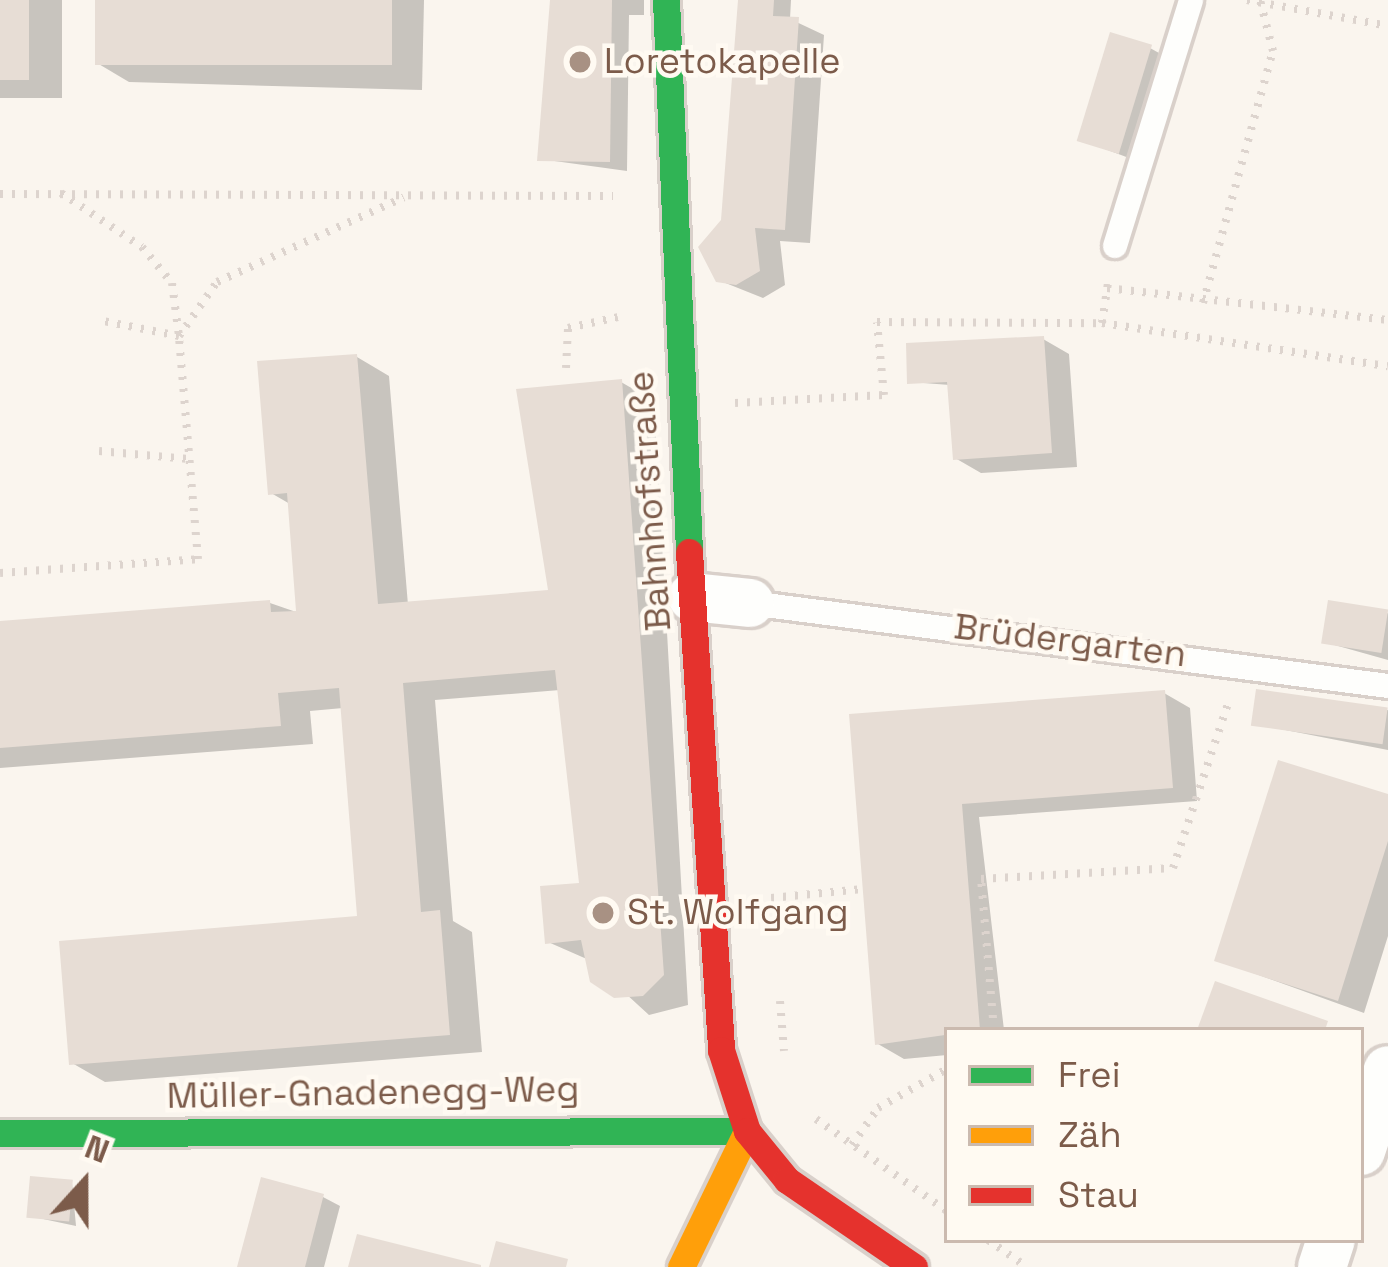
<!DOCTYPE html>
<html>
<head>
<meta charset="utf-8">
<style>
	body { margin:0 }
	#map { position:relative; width:1388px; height:1267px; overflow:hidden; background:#faf5ee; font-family:"Space Grotesk",sans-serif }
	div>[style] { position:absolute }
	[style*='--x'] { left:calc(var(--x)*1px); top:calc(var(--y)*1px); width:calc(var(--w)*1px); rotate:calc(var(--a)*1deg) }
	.shadow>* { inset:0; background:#0003; transform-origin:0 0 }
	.building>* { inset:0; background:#e7ddd5; transform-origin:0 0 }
	.path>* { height:8px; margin-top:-4px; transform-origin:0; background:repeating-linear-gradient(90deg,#ddd4ce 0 3px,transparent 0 12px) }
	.roads { filter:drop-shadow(3px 0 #d9d0ca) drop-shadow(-3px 0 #d9d0ca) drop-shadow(0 3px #d9d0ca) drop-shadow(0 -3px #d9d0ca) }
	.lane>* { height:24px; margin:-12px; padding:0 12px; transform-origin:12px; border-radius:12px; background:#fefefc }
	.street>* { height:48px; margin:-24px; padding:0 24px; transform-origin:24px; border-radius:24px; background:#fefefc }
	.fast>* { height:27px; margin:-13.5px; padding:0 13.5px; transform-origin:13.5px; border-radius:13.5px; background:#30b455 }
	.slow>* { height:27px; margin:-13.5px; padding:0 13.5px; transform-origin:13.5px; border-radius:13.5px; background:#ff9f0a }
	.jam>* { height:27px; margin:-13.5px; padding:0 13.5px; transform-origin:13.5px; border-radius:13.5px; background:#e5322d }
	.dots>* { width:33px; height:33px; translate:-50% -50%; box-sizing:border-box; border:6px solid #fffaf2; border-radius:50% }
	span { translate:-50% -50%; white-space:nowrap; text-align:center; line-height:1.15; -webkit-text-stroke:9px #fffaf2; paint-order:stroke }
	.poi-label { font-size:36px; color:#7c5b4a }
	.left { translate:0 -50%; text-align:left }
	.street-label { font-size:36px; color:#7c5b4a }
	.legend { position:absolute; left:944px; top:1027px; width:420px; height:216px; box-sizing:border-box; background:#fffaf2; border:3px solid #cbbaaf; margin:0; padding:15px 21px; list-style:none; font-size:36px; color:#7c5b4a }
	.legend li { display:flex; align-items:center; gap:24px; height:60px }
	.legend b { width:60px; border:3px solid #cbbaaf }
	.north { position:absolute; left:24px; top:1123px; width:120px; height:120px; -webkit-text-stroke:9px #fffaf2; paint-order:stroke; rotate:21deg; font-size:33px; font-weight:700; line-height:48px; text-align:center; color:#7c5b4a }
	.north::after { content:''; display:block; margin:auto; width:42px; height:54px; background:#7c5b4a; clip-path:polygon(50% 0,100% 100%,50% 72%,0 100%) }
</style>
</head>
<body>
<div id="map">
	<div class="shadow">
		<div style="left:0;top:0;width:62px;height:98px"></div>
		<div style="clip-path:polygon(98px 0,424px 0,422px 90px,129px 82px,97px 63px)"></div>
		<div style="clip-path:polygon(553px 0,644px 0,644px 15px,629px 15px,627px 171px,540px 159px)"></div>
		<div style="clip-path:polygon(741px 0,791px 0,790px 19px,824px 35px,810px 243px,780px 241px,785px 285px,763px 298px,718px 280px)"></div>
		<div style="clip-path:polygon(1150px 48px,1168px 58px,1137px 161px,1081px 140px)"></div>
		<div style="clip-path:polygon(1043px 339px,1069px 354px,1077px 467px,981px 473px,955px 458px,950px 385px,910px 382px)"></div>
		<div style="clip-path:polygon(357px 357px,389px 376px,408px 605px,551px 593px,621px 382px,654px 401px,688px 1005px,649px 1015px,589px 960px,548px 942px,582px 885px,560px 690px,435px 700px,453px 921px,472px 932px,482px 1052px,105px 1082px,72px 1063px,360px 919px,343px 708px,310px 711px,313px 744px,0 768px,0 624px,270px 603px,299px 613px,290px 504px,271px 493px)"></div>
		<div style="clip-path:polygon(1388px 613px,1388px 660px,1324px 642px)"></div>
		<div style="clip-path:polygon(1164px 693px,1190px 708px,1197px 801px,979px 817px,1004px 1030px,947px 1030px,947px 1055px,904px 1059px,878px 1044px,853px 716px)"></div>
		<div style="clip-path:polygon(1388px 710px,1388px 750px,1254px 724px)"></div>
		<div style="clip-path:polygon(1388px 797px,1388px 936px,1364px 1013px,1217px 960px)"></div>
		<div style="clip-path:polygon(72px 1183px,76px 1226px,29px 1216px)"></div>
		<div style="clip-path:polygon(323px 1197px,340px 1206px,324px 1267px,240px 1267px)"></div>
	</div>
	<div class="building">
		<div style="left:0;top:0;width:29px;height:80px"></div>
		<div style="left:95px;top:0;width:297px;height:65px"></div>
		<div style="clip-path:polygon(550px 0,612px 0,610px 162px,537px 161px)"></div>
		<div style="clip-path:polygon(738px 0,774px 0,773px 16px,799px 17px,785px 230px,755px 228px,760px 271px,736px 285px,716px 282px,698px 247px,721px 220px)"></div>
		<div style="left:1110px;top:32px;width:44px;height:114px;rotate:17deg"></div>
		<div style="clip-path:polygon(1044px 336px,1052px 453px,953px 460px,947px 382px,907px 384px,906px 343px)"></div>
		<div style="clip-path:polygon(357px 354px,378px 604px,548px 590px,516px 389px,622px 379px,664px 975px,643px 996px,614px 998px,590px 982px,581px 940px,545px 944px,540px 886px,579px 883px,555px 670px,403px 683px,421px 912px,440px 910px,450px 1035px,69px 1065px,59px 941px,357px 916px,339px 688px,278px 693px,281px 726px,0 748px,0 621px,270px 600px,271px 612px,296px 611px,287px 493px,268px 495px,257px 361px)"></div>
		<div style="left:1328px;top:600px;width:61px;height:44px;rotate:9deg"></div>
		<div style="left:1256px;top:689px;width:133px;height:37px;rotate:8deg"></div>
		<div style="clip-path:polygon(1165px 690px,1173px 788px,962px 804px,980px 1030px,875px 1045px,849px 714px)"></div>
		<div style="clip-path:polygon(1278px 760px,1388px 794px,1388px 841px,1338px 1001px,1214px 961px)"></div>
		<div style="clip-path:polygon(1215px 981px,1328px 1021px,1325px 1030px,1197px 1030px)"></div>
		<div style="left:30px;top:1176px;width:43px;height:42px;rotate:5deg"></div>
		<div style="clip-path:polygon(261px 1177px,324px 1194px,305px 1267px,237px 1267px)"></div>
		<div style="clip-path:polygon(357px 1234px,481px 1265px,481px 1267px,348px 1267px)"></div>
		<div style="clip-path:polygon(496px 1241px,568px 1259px,566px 1267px,489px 1267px)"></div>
	</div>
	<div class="path">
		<div style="--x:1247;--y:0;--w:143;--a:10.4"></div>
		<div style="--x:61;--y:193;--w:97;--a:33.7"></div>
		<div style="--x:142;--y:247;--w:47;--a:50.2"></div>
		<div style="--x:172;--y:283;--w:53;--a:82.5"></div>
		<div style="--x:179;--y:336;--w:83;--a:-168.8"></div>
		<div style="--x:0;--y:194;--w:613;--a:0.19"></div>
		<div style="--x:1107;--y:288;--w:283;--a:6.5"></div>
		<div style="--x:1203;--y:303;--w:262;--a:-74.5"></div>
		<div style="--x:1273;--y:51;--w:53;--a:-104.3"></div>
		<div style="--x:1102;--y:323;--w:40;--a:-81.5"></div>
		<div style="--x:566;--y:368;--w:40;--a:-87.1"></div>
		<div style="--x:568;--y:328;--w:51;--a:-12.4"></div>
		<div style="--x:735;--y:403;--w:149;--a:-3.1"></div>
		<div style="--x:884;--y:395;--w:73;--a:-95.5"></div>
		<div style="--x:877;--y:322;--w:225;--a:0.3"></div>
		<div style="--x:1102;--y:323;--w:289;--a:8.6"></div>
		<div style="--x:99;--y:451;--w:90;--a:5.1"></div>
		<div style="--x:0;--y:573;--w:198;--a:-4"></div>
		<div style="--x:198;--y:559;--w:224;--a:-94.9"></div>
		<div style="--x:179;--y:336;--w:66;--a:-54.9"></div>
		<div style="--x:217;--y:282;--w:205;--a:-24.4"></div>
		<div style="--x:771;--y:898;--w:92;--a:-5.6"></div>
		<div style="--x:780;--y:1001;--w:50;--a:85.4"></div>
		<div style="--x:994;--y:1030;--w:152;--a:-94.9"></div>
		<div style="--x:981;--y:879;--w:192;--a:-3.3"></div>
		<div style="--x:1173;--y:868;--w:176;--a:-71.5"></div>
		<div style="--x:816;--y:1119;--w:160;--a:35.1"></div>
		<div style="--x:852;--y:1145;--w:45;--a:-54.9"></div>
		<div style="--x:878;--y:1108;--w:79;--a:-29.5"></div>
		<div style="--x:988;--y:1240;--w:47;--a:34.7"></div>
	</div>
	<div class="roads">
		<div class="lane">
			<div style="--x:1115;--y:246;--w:257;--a:-72.8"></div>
			<div style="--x:750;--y:603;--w:643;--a:7.41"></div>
		</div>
		<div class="street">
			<div style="--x:692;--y:597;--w:58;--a:5.9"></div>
			<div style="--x:1361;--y:1151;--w:85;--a:-71.6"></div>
			<div style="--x:1322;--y:1267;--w:28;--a:-72"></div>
		</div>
		<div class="fast">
			<div style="--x:666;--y:0;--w:552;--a:87.61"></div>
			<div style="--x:0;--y:1133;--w:747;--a:-0.15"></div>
		</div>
		<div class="slow">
			<div style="--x:681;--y:1267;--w:151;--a:-64.1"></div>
		</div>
		<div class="jam">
			<div style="--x:689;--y:552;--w:499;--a:86.3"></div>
			<div style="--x:721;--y:1050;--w:85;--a:72.2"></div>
			<div style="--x:747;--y:1131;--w:63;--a:50.8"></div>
			<div style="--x:787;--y:1180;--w:154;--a:34.4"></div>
		</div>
	</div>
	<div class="dots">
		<div style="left:580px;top:62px;background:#a89183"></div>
		<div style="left:603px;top:913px;background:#a89183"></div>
	</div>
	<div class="poi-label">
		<span class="left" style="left:604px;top:62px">Loretokapelle</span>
		<span class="left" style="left:627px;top:913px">St. Wolfgang</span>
	</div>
	<div class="street-label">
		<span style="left:650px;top:501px;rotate:-94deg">Bahnhofstraße</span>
		<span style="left:1070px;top:641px;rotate:7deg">Brüdergarten</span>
		<span style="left:373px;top:1093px;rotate:-1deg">Müller-Gnadenegg-Weg</span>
	</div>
	<ul class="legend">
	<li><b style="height:15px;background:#30b455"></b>Frei</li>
	<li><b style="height:15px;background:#ff9f0a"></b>Zäh</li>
	<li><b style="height:15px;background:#e5322d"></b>Stau</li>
	</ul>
	<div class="north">N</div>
</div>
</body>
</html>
